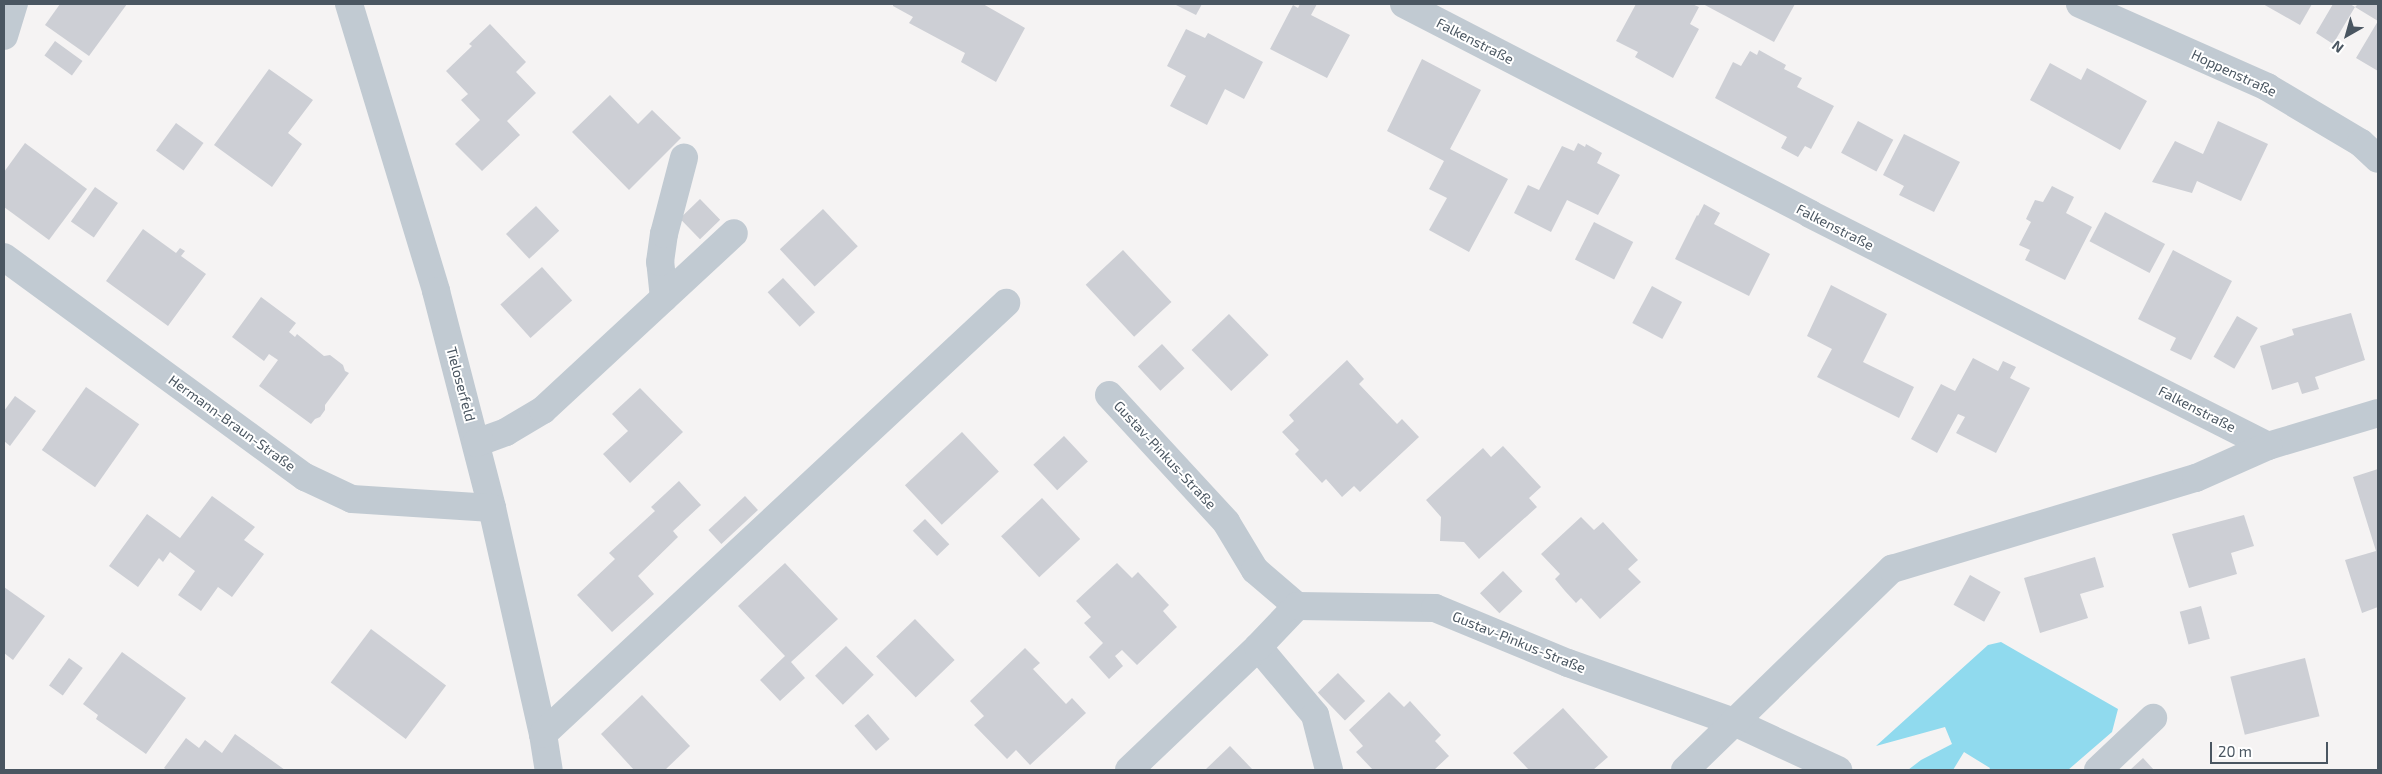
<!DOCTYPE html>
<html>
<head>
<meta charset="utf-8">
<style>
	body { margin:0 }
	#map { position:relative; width:2382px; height:774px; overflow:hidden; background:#f5f3f3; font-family:"Exo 2",sans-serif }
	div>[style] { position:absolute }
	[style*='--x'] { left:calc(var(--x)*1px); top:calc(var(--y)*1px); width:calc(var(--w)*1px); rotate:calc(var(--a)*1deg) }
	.water>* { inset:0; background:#90daee }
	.building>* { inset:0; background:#cdcfd5; transform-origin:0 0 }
	.minor>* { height:28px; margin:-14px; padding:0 14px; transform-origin:14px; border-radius:14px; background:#c1cad2 }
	span { translate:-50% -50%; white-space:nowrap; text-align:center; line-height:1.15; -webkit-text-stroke:4px #fff; paint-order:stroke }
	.street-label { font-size:14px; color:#4a5661 }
	.frame { position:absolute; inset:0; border:5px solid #4a5661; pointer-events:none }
	.north { position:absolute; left:2322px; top:10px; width:50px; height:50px; -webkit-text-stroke:4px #fff; paint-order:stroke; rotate:218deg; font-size:14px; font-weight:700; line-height:20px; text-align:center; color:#4a5661 }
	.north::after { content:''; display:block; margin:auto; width:18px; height:22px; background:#4a5661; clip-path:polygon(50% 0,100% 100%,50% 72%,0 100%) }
	.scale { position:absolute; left:2210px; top:742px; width:118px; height:22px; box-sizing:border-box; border:2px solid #4a5661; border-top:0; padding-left:6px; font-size:15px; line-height:18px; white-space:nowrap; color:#4a5661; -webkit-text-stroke:4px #fff; paint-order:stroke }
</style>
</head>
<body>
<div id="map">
	<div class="water">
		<div style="clip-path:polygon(2001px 642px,2118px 709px,2112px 732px,2068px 770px,1989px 770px,1990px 768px,1964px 752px,1953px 770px,1908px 770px,1921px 760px,1952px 744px,1945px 727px,1876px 746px,1988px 645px)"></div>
	</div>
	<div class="building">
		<div style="clip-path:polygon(60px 4px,127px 4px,89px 56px,45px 25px)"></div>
		<div style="clip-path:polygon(893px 4px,983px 4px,1025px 28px,996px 82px,961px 62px,965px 53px,909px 23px,913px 17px,893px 6px)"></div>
		<div style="clip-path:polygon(1174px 4px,1202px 4px,1196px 15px)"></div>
		<div style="clip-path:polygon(1300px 4px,1317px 4px,1311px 15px,1350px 35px,1327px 78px,1270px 49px,1293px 5px,1298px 8px)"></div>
		<div style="clip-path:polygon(1636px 4px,1692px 4px,1699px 7px,1690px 24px,1699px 29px,1673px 78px,1635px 57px,1638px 52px,1616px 41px)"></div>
		<div style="clip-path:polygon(1703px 4px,1795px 4px,1774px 42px)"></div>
		<div style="clip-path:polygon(2263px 4px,2312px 4px,2300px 25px)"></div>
		<div style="clip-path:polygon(2333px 4px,2350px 4px,2355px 7px,2358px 4px,2378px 4px,2378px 71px,2356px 58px,2378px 21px,2355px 7px,2333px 44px,2316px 33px)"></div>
		<div style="clip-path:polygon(490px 24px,526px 62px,516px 72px,536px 93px,507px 121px,520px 135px,482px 171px,455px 144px,480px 120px,461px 100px,468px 94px,446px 71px,472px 46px,469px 44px)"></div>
		<div style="clip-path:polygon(1186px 29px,1205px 38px,1208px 33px,1263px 62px,1244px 99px,1225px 89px,1207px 125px,1170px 106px,1186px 76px,1167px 66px)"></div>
		<div style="left:55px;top:41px;width:34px;height:18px;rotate:36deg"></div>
		<div style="clip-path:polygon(1759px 50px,1786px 65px,1784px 69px,1802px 78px,1797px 87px,1834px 106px,1811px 149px,1805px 146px,1798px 157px,1781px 148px,1787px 137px,1715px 98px,1733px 62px,1741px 66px,1750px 51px,1757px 55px)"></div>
		<div style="clip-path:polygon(1422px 59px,1481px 90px,1450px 149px,1508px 179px,1469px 252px,1429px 230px,1447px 198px,1429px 189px,1444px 161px,1387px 131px)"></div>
		<div style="clip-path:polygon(2050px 63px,2081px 80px,2087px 68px,2147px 101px,2120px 150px,2030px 100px)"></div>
		<div style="clip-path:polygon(269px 69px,313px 100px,288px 133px,302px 144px,272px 187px,214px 145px)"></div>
		<div style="clip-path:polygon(610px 95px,638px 124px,652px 110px,681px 138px,629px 190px,572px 132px)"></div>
		<div style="left:1858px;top:121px;width:40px;height:36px;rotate:28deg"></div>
		<div style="clip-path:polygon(2218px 121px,2268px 144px,2241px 201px,2197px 181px,2192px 193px,2152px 182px,2175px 141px,2203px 154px)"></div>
		<div style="left:176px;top:123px;width:34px;height:34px;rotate:36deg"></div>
		<div style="clip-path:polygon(1904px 134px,1960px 162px,1934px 212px,1899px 195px,1904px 186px,1883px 175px)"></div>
		<div style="clip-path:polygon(25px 143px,87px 189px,49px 240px,4px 207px,4px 172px)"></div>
		<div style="clip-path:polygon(1578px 143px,1585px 147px,1586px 144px,1602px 153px,1597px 163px,1620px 175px,1598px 215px,1567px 200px,1551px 232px,1514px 213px,1528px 185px,1539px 190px,1562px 146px,1574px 151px)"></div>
		<div style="clip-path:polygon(2052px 186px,2074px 197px,2066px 213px,2092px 227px,2065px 280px,2025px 260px,2030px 250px,2019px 245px,2031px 222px,2026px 219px,2035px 200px,2043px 202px)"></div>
		<div style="left:95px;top:187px;width:28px;height:42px;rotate:35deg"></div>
		<div style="left:700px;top:199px;width:29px;height:28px;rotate:46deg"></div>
		<div style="clip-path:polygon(1704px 204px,1720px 213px,1714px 224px,1770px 254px,1749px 296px,1675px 259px,1697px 215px,1698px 216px)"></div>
		<div style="left:536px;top:206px;width:34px;height:41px;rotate:47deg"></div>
		<div style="left:823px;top:209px;width:51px;height:59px;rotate:47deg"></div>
		<div style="left:2105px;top:212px;width:68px;height:33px;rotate:28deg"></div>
		<div style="left:1594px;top:222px;width:44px;height:42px;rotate:27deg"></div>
		<div style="clip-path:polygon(143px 229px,176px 253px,180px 248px,185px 251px,181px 256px,206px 274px,168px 326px,106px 281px)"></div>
		<div style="left:1123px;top:250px;width:71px;height:51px;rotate:47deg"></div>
		<div style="clip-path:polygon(2173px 250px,2232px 281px,2191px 360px,2170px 350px,2176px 338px,2138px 319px)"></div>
		<div style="left:542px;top:267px;width:45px;height:56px;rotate:48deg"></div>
		<div style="left:783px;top:278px;width:47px;height:21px;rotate:47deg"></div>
		<div style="clip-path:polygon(1831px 285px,1887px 314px,1863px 362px,1914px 387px,1899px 418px,1817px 377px,1832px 349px,1807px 336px)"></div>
		<div style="left:1652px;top:286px;width:34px;height:42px;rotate:28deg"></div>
		<div style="clip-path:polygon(261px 297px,296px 323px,289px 332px,295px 337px,297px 334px,324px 356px,330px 355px,343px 365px,345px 371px,349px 373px,325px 405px,325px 410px,320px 417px,315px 419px,311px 424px,259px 386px,278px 360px,269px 354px,264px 361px,232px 337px)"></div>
		<div style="clip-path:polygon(2351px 313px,2365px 360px,2315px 377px,2319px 389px,2302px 394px,2298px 382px,2272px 390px,2260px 346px,2294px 335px,2292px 329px)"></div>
		<div style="left:1229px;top:314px;width:57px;height:52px;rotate:46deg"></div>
		<div style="left:2237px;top:316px;width:24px;height:47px;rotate:30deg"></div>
		<div style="left:1162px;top:344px;width:33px;height:33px;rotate:47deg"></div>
		<div style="clip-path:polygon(1973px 358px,1998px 371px,2003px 361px,2016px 367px,2010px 378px,2030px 388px,1996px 453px,1956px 433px,1965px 417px,1958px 414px,1937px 453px,1911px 439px,1941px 384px,1955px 391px)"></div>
		<div style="clip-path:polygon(1347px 360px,1364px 379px,1359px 384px,1397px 424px,1402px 419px,1419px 437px,1360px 492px,1354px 486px,1342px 497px,1326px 479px,1322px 483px,1295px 454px,1299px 450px,1282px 432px,1294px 421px,1289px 415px)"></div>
		<div style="left:86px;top:387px;width:65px;height:77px;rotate:35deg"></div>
		<div style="clip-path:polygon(640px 388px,683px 432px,630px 483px,603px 454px,628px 431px,612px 414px)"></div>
		<div style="clip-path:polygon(15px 396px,36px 411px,10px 446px,4px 441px,4px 411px)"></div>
		<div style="left:962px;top:432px;width:54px;height:78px;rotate:47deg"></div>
		<div style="left:1064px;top:436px;width:35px;height:42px;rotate:47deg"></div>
		<div style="clip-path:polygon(1503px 446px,1541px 487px,1529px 498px,1537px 507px,1479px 559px,1464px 542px,1440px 541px,1441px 517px,1426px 500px,1483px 448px,1491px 457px)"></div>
		<div style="clip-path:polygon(2378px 469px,2378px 607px,2362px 613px,2345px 560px,2376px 551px,2353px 477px)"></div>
		<div style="clip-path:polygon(679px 481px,701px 505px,673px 531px,678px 537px,638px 576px,654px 594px,612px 632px,577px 595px,615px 559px,609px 553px,655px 511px,651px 507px)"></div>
		<div style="clip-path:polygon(212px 496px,255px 527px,244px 540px,264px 554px,232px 597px,218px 587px,201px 611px,178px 595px,195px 571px,170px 552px,163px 562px,159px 558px,138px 587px,109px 566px,147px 514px,180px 538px)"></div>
		<div style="left:745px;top:496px;width:19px;height:50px;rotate:47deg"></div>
		<div style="left:1042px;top:498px;width:56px;height:56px;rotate:47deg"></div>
		<div style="clip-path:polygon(2244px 515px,2254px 546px,2231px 553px,2237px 574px,2189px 588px,2172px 534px)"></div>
		<div style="clip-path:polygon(1581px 517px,1594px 530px,1603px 522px,1638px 560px,1628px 569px,1641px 582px,1600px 619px,1581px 598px,1576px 603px,1565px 591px,1555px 579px,1560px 574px,1541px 554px)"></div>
		<div style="left:925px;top:519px;width:35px;height:17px;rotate:46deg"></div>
		<div style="clip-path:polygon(2095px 557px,2104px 587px,2080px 594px,2088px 618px,2040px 633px,2024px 578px)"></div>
		<div style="clip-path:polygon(785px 563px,838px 619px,791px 662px,805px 678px,780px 701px,760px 680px,785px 656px,738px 606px)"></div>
		<div style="clip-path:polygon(1117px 563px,1132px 578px,1138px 572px,1154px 589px,1169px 605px,1163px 611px,1177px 627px,1137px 665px,1122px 650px,1115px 656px,1123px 666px,1109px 679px,1089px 657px,1103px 643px,1084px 623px,1091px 617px,1076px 601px)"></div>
		<div style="left:1503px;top:571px;width:28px;height:32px;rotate:46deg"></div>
		<div style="left:1970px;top:575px;width:35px;height:34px;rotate:29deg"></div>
		<div style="clip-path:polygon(4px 587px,45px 616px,13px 660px,4px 653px)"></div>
		<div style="left:2201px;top:606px;width:34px;height:22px;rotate:75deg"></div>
		<div style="left:915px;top:619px;width:57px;height:54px;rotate:46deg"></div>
		<div style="left:371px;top:629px;width:94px;height:67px;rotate:37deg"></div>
		<div style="left:846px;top:646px;width:40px;height:43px;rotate:46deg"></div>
		<div style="clip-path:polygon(1025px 648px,1040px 663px,1033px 669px,1066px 704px,1072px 698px,1086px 713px,1030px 765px,1016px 750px,1007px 759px,974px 725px,984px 716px,970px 701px)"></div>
		<div style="clip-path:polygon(122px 652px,186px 698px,146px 754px,96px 719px,98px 715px,83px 704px)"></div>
		<div style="left:69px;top:658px;width:17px;height:34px;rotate:36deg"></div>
		<div style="left:2305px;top:658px;width:60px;height:77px;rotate:76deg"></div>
		<div style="left:1338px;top:673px;width:39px;height:28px;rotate:46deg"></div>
		<div style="clip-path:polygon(1389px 692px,1404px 707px,1410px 701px,1441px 735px,1435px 741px,1449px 756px,1434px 770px,1373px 770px,1356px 752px,1363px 746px,1349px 730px)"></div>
		<div style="clip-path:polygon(642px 695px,690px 746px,665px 770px,634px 770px,601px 734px)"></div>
		<div style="clip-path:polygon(1563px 708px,1608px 757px,1593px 770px,1529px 770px,1513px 753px)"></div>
		<div style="left:868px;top:714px;width:33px;height:18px;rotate:49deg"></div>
		<div style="clip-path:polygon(235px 734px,285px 770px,167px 770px,164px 768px,186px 738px,199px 748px,205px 740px,222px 753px)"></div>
		<div style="clip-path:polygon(1230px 746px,1253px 770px,1205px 770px)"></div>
		<div style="clip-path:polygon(2143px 758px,2154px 770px,2130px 770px)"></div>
	</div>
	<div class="minor">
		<div style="--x:349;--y:4;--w:300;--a:73.1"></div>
		<div style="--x:436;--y:291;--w:224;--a:75.5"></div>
		<div style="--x:492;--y:508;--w:232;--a:77.3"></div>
		<div style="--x:543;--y:734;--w:36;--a:81"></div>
		<div style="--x:1404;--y:4;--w:457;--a:27.3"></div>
		<div style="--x:1810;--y:214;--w:513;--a:26.86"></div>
		<div style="--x:2268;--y:446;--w:115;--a:-16.7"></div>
		<div style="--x:2080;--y:4;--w:205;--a:23.9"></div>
		<div style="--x:2267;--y:87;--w:109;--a:30.8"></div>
		<div style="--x:2361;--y:143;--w:23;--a:43"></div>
		<div style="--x:4;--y:36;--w:34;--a:-73"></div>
		<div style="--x:4;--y:257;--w:373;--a:36.2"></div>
		<div style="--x:305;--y:477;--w:52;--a:25.1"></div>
		<div style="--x:352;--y:499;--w:140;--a:3.7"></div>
		<div style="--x:664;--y:298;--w:36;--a:-96"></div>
		<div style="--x:660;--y:262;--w:28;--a:-82"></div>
		<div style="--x:664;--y:234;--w:79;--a:-75.3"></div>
		<div style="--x:1109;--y:395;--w:173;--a:47.3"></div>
		<div style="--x:1226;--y:522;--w:56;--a:58.9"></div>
		<div style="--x:1255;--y:570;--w:55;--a:40.6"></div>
		<div style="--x:476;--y:443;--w:32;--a:-20"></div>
		<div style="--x:506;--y:432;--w:43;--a:-30.7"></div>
		<div style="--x:543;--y:410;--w:260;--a:-42.8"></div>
		<div style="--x:1258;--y:647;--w:89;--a:50"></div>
		<div style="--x:1315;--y:715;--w:57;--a:75.7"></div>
		<div style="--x:543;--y:734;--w:633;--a:-42.95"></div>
		<div style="--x:1129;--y:770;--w:178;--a:-43.6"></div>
		<div style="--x:1258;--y:647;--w:57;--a:-46.4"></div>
		<div style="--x:1297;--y:606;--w:138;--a:0.8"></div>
		<div style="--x:1435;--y:608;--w:144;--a:22.5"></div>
		<div style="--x:1568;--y:663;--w:176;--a:19.6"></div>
		<div style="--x:1734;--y:722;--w:115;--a:24.8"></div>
		<div style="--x:1685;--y:770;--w:289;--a:-44.2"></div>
		<div style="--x:1892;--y:569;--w:317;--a:-16.7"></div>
		<div style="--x:2196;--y:478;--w:79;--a:-24"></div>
		<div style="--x:2098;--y:770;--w:76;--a:-43.4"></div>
	</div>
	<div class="street-label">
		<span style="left:1475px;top:41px;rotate:27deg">Falkenstraße</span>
		<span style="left:2234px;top:73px;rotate:25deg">Hoppenstraße</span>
		<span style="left:1835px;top:227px;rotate:27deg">Falkenstraße</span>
		<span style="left:461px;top:384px;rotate:75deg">Tieloserfeld</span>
		<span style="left:2197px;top:409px;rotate:27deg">Falkenstraße</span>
		<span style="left:232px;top:423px;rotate:36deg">Hermann-Braun-Straße</span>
		<span style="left:1165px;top:455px;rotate:47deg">Gustav-Pinkus-Straße</span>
		<span style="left:1519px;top:642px;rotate:22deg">Gustav-Pinkus-Straße</span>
	</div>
	<div class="frame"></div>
	<div class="north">N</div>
	<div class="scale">20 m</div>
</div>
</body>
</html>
